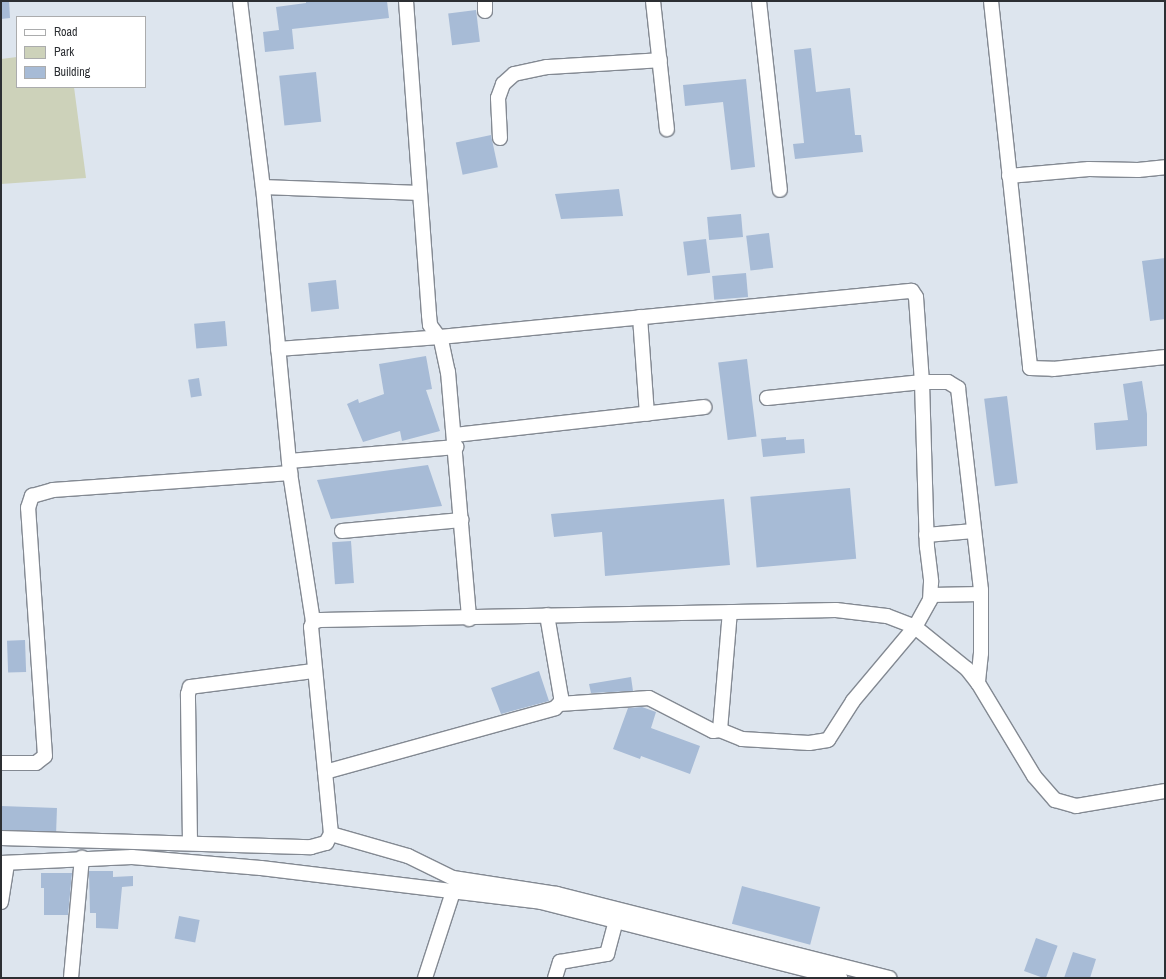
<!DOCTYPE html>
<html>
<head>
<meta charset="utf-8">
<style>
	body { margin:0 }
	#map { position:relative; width:1166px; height:979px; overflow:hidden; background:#dde5ee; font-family:"Archivo Narrow",sans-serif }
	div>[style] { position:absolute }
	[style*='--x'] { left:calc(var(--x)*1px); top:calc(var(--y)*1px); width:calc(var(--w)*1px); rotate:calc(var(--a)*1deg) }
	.green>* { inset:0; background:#cdd2ba }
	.building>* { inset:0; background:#a7bbd6; transform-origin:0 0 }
	.roads { filter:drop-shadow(1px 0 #838992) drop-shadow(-1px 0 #838992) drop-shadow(0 1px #838992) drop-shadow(0 -1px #838992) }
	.minor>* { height:14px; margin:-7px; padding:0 7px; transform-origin:7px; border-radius:7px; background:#fff }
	span { translate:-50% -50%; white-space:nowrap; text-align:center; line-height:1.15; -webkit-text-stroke:3.5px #fff; paint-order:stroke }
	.frame { position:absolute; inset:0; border:2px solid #2c2f33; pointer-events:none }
	.legend { position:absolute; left:16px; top:16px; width:130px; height:72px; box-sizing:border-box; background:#fff; border:1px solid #abacad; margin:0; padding:5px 7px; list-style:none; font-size:12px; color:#2c2f33 }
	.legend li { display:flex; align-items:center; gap:8px; height:20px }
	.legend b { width:20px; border:1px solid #abacad }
</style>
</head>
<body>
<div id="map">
	<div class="green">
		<div style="clip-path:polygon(17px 57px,17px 87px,74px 87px,86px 178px,1px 184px,1px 59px)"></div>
	</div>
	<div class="building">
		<div style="clip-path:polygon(1px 1px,9px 1px,10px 18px,1px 19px)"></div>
		<div style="clip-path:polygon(306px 1px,387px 1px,389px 18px,292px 29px,294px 49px,265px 52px,263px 32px,279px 30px,276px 7px,306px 3px)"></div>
		<div style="left:476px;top:10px;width:32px;height:28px;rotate:83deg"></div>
		<div style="clip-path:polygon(811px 48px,816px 92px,850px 88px,855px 135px,861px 135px,863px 152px,795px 159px,793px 144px,804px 143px,794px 50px)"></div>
		<div style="left:316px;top:72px;width:50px;height:37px;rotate:84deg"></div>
		<div style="clip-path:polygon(746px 79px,755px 167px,731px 170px,723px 102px,685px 106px,683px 85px)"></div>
		<div style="left:491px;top:135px;width:33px;height:36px;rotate:78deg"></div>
		<div style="clip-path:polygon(619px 189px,623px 216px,561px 219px,555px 194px)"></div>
		<div style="left:741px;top:214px;width:23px;height:34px;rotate:85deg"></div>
		<div style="left:769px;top:233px;width:35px;height:23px;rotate:83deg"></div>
		<div style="left:706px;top:239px;width:34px;height:23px;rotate:83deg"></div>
		<div style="clip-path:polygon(1165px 258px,1165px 319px,1150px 321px,1142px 261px)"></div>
		<div style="left:746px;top:273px;width:24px;height:34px;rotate:85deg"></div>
		<div style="left:336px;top:280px;width:29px;height:28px;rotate:84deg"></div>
		<div style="left:225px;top:321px;width:25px;height:31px;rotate:85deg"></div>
		<div style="clip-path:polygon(426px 356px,432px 389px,426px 390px,440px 431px,402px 441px,400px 431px,363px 442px,347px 404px,358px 399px,359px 403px,384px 394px,379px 364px)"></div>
		<div style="left:747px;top:359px;width:78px;height:29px;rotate:83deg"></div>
		<div style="left:199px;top:378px;width:18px;height:11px;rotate:81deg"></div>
		<div style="clip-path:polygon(1142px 381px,1147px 414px,1147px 446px,1096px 450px,1094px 423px,1128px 420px,1123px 384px)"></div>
		<div style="left:1007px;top:396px;width:88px;height:23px;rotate:83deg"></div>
		<div style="clip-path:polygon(786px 437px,786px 440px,804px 439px,805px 453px,763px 457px,761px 439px)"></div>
		<div style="clip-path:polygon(428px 465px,442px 506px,331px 519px,317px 480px)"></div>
		<div style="left:850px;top:488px;width:71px;height:100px;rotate:85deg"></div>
		<div style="clip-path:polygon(724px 499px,730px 565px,605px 576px,602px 532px,554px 537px,551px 514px)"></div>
		<div style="left:351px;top:541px;width:42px;height:19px;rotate:86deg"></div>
		<div style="left:25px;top:640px;width:32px;height:18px;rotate:88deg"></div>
		<div style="clip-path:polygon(539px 671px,549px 701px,501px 714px,491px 688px)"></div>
		<div style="clip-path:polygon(631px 677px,633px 691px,591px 693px,589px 684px)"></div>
		<div style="clip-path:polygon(642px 707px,656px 712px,651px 728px,700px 746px,690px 774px,641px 756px,640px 759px,613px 749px,628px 708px)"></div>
		<div style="left:1px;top:806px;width:56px;height:24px;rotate:2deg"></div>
		<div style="clip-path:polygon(89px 871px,113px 871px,113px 877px,133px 876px,133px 886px,122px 887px,118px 929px,96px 928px,96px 913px,90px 913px)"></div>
		<div style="clip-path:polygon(41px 873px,72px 873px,68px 915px,44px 915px,44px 888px,41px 888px)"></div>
		<div style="left:742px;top:886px;width:81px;height:39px;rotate:15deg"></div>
		<div style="left:179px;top:916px;width:21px;height:23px;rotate:11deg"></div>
		<div style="left:1036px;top:938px;width:23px;height:35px;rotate:20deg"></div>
		<div style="clip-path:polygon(1073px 952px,1096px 959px,1090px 978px,1064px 978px)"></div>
	</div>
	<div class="roads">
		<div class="minor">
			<div style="--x:240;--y:1;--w:187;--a:83"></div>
			<div style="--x:263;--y:187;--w:287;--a:84.6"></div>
			<div style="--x:290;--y:473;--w:151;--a:81.2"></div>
			<div style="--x:406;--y:1;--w:315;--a:85.8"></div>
			<div style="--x:429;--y:315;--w:10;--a:84"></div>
			<div style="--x:430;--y:325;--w:19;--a:54"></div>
			<div style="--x:441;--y:340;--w:33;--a:78"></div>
			<div style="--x:448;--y:372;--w:248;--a:85.1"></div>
			<div style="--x:653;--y:1;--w:129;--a:83.8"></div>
			<div style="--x:759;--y:1;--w:190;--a:83.7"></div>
			<div style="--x:991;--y:1;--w:369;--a:83.9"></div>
			<div style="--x:1030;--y:368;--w:23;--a:2"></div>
			<div style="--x:1053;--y:369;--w:113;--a:-6.1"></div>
			<div style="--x:485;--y:11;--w:10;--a:-90"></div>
			<div style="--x:500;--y:138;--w:40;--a:-92.9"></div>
			<div style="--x:498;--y:98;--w:15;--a:-70"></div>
			<div style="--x:503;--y:84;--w:15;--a:-42"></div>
			<div style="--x:514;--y:74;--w:34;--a:-12"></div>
			<div style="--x:547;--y:67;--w:113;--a:-3.5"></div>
			<div style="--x:1009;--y:176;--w:80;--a:-5"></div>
			<div style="--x:1089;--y:169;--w:49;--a:1.2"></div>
			<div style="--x:1138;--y:170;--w:27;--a:-6"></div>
			<div style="--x:263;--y:187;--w:157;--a:2.2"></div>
			<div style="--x:640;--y:317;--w:97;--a:85.9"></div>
			<div style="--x:278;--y:349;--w:162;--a:-4.2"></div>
			<div style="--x:440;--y:337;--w:474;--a:-5.6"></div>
			<div style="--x:912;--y:291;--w:7;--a:56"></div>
			<div style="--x:916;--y:297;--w:85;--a:86"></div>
			<div style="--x:922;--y:382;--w:165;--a:88.3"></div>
			<div style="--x:927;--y:547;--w:35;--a:83"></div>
			<div style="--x:931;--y:582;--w:18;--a:93"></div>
			<div style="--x:930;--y:600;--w:31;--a:119"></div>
			<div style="--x:915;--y:627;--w:97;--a:130"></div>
			<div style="--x:853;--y:701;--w:46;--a:122.7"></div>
			<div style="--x:828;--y:740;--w:19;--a:171"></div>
			<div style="--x:809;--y:743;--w:67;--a:-176.6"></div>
			<div style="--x:742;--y:739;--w:24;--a:-158"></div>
			<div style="--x:767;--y:398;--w:156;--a:-5.9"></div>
			<div style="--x:922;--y:382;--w:26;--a:0"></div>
			<div style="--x:948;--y:382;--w:12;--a:31"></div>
			<div style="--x:958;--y:388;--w:203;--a:83.5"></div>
			<div style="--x:981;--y:590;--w:63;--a:90"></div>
			<div style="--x:981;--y:653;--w:30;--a:96"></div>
			<div style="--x:455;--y:435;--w:251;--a:-6.4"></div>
			<div style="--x:289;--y:461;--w:168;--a:-4.8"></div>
			<div style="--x:342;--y:531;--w:120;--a:-5.3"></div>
			<div style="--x:926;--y:535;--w:48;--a:-4.8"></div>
			<div style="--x:931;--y:595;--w:50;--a:-1.1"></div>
			<div style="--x:559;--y:704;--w:90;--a:-3.8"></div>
			<div style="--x:649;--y:698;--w:72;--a:27.3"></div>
			<div style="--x:713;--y:731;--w:7;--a:-8"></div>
			<div style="--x:720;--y:730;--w:118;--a:-85.2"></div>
			<div style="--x:1;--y:763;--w:35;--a:0"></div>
			<div style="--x:36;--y:763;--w:11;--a:-38"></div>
			<div style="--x:45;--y:756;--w:249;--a:-93.9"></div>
			<div style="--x:28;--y:508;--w:13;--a:-72"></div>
			<div style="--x:32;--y:496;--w:22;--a:-16"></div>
			<div style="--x:53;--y:490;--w:238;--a:-4.1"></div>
			<div style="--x:325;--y:772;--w:239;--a:-15.5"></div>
			<div style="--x:555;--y:708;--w:8;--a:-45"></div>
			<div style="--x:561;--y:702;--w:5;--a:-90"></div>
			<div style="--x:561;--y:697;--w:83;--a:-99.7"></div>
			<div style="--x:331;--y:834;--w:80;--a:15.9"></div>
			<div style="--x:408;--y:856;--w:50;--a:26.1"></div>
			<div style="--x:453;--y:878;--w:105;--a:8.7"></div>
			<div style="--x:557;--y:894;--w:343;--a:14.2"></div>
			<div style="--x:1;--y:838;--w:310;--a:1.7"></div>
			<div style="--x:311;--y:847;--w:16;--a:-15"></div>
			<div style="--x:326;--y:843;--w:10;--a:-61"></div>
			<div style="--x:331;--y:834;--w:208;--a:-95.5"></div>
			<div style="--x:311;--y:627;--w:5;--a:-68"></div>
			<div style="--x:313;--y:622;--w:7;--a:-16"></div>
			<div style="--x:320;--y:620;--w:516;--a:-1.11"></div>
			<div style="--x:836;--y:610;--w:51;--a:6.7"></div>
			<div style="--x:887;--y:616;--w:30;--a:21"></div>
			<div style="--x:915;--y:627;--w:67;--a:38.9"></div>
			<div style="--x:967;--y:669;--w:18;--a:52"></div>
			<div style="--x:978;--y:683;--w:109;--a:58.9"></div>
			<div style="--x:1034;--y:776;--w:32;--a:49"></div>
			<div style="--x:1055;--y:800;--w:22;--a:16"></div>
			<div style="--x:1076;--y:806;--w:90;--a:-9.6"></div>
			<div style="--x:190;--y:843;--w:149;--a:-90.8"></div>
			<div style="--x:188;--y:694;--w:7;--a:-74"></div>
			<div style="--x:190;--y:687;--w:125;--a:-7.4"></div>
			<div style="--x:1;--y:863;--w:131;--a:-2.6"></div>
			<div style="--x:132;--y:857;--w:129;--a:4.9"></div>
			<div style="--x:261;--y:868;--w:282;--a:6.9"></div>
			<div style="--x:541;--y:902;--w:309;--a:14.3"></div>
			<div style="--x:1;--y:902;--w:39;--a:-81"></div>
			<div style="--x:71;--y:978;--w:121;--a:-84.8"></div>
			<div style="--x:425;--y:978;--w:90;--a:-72"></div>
			<div style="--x:555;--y:978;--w:17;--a:-73"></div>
			<div style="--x:560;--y:962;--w:48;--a:-9.7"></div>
			<div style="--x:607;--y:954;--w:35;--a:-75"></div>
		</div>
	</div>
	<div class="frame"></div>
	<ul class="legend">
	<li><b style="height:5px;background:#fff"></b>Road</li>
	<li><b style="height:11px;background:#cdd2ba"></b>Park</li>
	<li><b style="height:11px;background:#a7bbd6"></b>Building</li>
	</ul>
</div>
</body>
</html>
